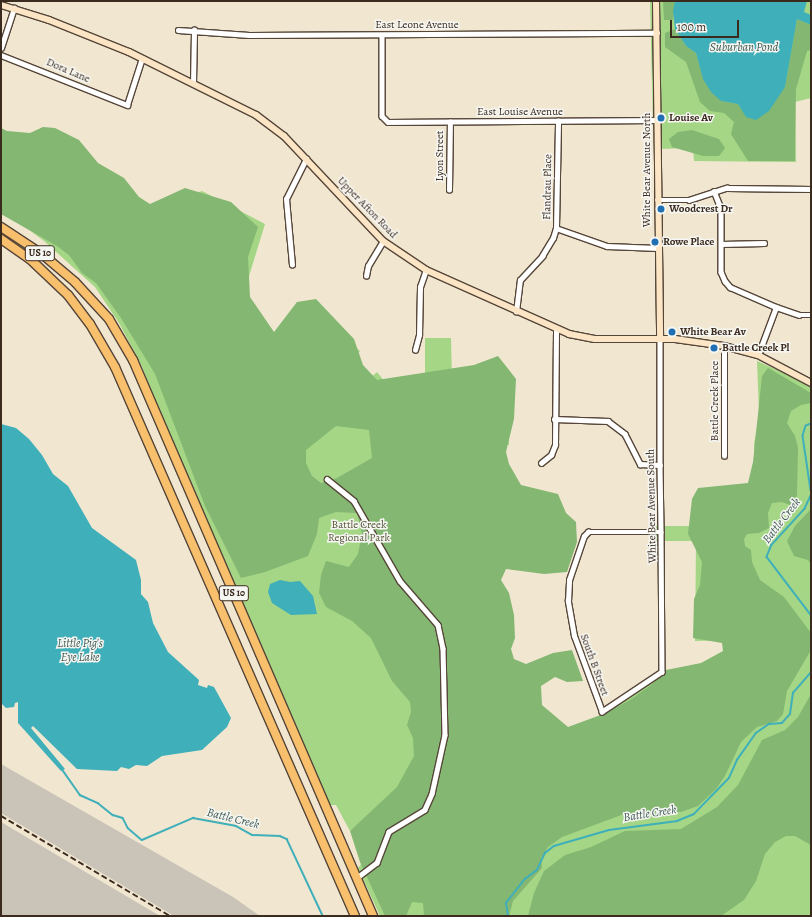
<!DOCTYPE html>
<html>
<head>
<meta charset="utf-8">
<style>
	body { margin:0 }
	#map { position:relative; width:812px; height:917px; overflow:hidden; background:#f1e7d1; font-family:Alegreya,serif }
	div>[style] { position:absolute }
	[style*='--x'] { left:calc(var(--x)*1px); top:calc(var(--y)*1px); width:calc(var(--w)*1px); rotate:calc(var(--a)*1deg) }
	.industrial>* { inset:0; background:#c9c3b8 }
	.green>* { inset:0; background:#a4d685 }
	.forest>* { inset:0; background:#83b772 }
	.water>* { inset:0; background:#3fafb9 }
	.stream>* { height:1.5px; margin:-0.75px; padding:0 0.75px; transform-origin:0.75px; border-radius:0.75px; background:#3fafb9 }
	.roads { filter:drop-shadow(1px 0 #564639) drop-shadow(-1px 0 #564639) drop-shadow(0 1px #564639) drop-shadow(0 -1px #564639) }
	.street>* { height:4.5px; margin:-2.25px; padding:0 2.25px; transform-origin:2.25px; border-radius:2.25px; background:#fff }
	.secondary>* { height:6px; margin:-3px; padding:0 3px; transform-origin:3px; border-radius:3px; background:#fce5c4 }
	.highway>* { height:8px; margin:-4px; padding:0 4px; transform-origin:4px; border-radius:4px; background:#f8bf6c }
	.rail>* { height:1.5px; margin-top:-0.75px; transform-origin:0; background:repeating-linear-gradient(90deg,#3b2a1e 0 6px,transparent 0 9px) }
	.dots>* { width:11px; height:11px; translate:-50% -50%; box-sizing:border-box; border:2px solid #f6f6f2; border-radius:50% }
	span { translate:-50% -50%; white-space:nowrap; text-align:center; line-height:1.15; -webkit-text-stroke:3px #f6f6f2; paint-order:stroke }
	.shield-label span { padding:1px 3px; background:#f6f6f2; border:1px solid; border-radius:3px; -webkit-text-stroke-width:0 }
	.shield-label { font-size:10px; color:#3b2a1e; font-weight:700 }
	.street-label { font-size:11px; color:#3b2a1e }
	.poi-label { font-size:11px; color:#3b2a1e; font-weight:700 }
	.left { translate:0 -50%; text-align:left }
	.park-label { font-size:11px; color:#555538 }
	.water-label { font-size:12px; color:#3c5954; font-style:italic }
	.frame { position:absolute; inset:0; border:2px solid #3b2a1e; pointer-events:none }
	.scale { position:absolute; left:670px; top:20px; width:69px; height:18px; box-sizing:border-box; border:2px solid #3b2a1e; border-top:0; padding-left:5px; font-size:12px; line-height:14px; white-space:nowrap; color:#3b2a1e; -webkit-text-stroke:3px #f6f6f2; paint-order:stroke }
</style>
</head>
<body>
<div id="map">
	<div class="industrial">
		<div style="clip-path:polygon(1px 764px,233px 897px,260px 916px,174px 916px,1px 813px)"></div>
		<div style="clip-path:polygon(1px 822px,160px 916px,1px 916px)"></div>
	</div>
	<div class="green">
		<div style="clip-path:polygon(650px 1px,811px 1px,811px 98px,795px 102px,796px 162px,694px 161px,693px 148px,658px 149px,657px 128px,653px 128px)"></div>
		<div style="clip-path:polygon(202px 191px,265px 224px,246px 286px,246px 298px,272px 344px,304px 302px,360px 351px,348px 369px,360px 387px,377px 372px,390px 388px,425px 386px,425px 338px,451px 338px,452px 382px,506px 374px,509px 445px,493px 444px,494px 578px,509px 658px,540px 731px,588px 734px,602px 711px,662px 672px,730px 659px,730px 640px,695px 641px,696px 541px,654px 541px,655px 526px,697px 526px,755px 490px,754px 444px,759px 413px,757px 361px,811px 385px,811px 916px,380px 916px,358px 868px,405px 808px,380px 805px,350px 831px,336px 805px,323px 805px,194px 505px,142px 367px,119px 323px,95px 287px,44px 241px,12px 217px,150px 208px)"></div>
	</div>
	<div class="forest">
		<div style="clip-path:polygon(663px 1px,675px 1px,673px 20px,664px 20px)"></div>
		<div style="clip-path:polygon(797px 19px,811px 25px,811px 50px,807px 51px,796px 89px,795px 161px,748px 161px,731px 134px,734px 122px,724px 113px,710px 111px,700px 102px,686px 62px,665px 47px,665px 33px,675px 29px,686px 46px,696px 53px,700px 68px,721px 101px,738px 104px,742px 110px,785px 87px)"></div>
		<div style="clip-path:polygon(evenodd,43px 127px,55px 128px,79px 140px,98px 163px,124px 178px,139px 197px,150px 204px,185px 188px,231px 202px,258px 227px,248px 257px,250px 297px,274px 332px,297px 302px,316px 299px,354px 339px,363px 365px,377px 380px,474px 365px,498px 356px,516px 379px,514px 419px,506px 452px,509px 464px,521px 485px,558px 494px,566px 513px,576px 522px,577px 542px,567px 572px,544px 574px,506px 569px,501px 580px,509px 593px,514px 615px,515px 638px,511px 649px,514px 659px,526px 664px,553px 653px,572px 650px,583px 681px,567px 682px,555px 677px,541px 686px,542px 705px,568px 727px,606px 713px,630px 700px,651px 685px,666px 670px,701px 663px,723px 651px,722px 643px,693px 638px,694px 599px,700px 585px,702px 562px,688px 534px,692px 499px,698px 488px,748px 483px,753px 462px,762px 376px,768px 368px,811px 393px,811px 403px,801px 405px,791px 411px,787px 423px,795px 436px,798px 448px,797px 496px,790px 505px,782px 502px,772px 503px,768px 513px,769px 528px,759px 533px,747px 534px,744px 539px,745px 546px,751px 550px,752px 562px,760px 580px,784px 597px,811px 633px,811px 650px,787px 691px,783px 714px,777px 721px,757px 727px,741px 742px,725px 776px,716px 789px,698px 806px,681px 812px,624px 814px,562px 837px,548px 847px,541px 858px,542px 868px,513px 901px,509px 916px,424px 916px,423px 903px,412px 902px,406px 916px,385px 916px,360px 862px,350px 831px,397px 787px,414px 756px,413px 738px,407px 725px,411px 712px,410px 702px,392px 681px,371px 638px,352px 621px,326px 607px,319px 593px,321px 575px,326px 561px,349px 567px,358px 554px,362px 534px,357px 513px,336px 512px,319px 518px,317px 534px,308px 556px,265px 572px,241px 578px,205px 506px,155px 374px,121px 318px,96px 283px,82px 273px,69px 255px,57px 246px,1px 214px,1px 128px,7px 131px,30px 133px,43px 127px,336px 426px,369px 430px,372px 458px,337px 478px,321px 483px,312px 476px,306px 463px,306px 450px,336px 426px)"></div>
		<div style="clip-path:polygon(692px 130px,719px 139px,725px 148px,719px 156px,703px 156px,672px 147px,669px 139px,678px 132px)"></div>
		<div style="clip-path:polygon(811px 509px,811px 565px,808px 560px,794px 556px,787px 541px,795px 526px)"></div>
		<div style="clip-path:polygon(811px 694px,811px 845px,795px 836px,786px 836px,775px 842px,765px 854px,756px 881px,744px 900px,721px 916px,528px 916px,534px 893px,544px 871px,565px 855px,591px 847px,625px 831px,681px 829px,717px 807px,738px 785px,762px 740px,785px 730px,798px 717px)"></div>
	</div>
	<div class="water">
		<div style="clip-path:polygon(675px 1px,807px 1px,804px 12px,811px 15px,811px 25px,797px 19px,785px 87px,769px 111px,756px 120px,746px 117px,738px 104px,721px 101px,711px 92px,703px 79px,696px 53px,686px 46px,675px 29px,673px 11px)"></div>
		<div style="clip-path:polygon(1px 424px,16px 428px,29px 439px,42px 455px,53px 474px,68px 486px,92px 528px,136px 560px,141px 580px,141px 594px,148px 602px,153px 623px,168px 652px,199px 680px,198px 685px,207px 688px,208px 685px,214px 687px,231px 718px,227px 727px,202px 750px,162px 756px,147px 766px,136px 765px,129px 769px,121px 767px,117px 771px,77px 769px,33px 726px,31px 728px,65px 769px,61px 771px,18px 723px,18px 702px,15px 703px,14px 707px,6px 708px,1px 703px)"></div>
		<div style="clip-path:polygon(280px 580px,290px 582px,300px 581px,313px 596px,317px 614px,291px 615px,272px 603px,268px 592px,270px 584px)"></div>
	</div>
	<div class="stream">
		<div style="--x:811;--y:424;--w:5;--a:158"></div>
		<div style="--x:806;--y:426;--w:10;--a:107"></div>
		<div style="--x:803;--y:436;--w:55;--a:81.6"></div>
		<div style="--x:811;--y:496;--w:14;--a:115"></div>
		<div style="--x:805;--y:509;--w:49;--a:132.5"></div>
		<div style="--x:772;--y:545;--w:13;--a:113"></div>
		<div style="--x:767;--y:557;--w:73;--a:52.8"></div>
		<div style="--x:62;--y:769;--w:32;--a:55"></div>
		<div style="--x:80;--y:795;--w:20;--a:24"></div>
		<div style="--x:98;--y:803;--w:19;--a:39"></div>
		<div style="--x:113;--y:815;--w:10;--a:17"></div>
		<div style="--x:123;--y:818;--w:11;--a:63"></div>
		<div style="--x:128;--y:828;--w:18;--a:41"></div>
		<div style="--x:142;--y:840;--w:56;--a:-23.3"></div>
		<div style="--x:193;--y:818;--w:44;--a:10.5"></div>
		<div style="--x:236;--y:826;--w:18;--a:29"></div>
		<div style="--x:252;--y:835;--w:28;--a:2"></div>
		<div style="--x:280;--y:836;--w:8;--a:23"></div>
		<div style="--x:287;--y:839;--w:85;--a:64.9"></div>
		<div style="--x:508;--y:916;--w:13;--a:-99"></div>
		<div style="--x:506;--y:903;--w:31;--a:-52"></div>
		<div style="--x:525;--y:879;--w:15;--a:-37"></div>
		<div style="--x:537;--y:870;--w:19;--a:-65"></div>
		<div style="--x:545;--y:853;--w:11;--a:-38"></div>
		<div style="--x:554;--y:846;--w:57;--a:-16.2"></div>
		<div style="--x:609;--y:830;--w:69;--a:-7.5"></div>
		<div style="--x:677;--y:821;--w:18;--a:-22"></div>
		<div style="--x:694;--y:814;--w:50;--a:-45.8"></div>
		<div style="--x:729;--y:778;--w:20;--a:-66"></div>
		<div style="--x:737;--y:760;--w:33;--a:-55"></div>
		<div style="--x:756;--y:733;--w:16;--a:-35"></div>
		<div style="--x:769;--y:724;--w:13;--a:-4"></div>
		<div style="--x:782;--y:723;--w:12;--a:-48"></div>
		<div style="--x:790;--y:714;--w:21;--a:-82"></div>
		<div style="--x:793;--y:693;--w:28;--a:-49"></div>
	</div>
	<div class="roads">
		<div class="street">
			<div style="--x:178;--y:30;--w:71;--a:4"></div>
			<div style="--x:249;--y:35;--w:408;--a:-0.3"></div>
			<div style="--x:382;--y:35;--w:81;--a:90"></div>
			<div style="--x:382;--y:116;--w:8;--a:45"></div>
			<div style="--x:388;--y:122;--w:269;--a:-0.4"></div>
			<div style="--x:1;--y:48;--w:42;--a:-72"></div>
			<div style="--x:1;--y:55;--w:136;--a:21.6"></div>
			<div style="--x:127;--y:105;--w:49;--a:-72.3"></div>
			<div style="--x:193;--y:83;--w:53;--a:-88.9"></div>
			<div style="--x:449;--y:190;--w:68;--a:-89.2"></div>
			<div style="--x:714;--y:191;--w:18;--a:68"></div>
			<div style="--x:721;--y:208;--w:64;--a:90"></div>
			<div style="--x:721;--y:272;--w:10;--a:66"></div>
			<div style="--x:725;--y:281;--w:8;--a:50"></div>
			<div style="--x:730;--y:287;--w:50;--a:23.5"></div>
			<div style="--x:776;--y:307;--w:24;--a:19"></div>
			<div style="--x:799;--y:315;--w:12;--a:0"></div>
			<div style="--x:657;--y:200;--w:32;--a:0"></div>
			<div style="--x:689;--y:200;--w:40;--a:-18"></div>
			<div style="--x:727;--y:188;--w:84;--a:0.7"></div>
			<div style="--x:556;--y:228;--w:54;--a:19.4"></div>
			<div style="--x:607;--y:246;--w:51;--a:2.2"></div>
			<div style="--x:721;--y:244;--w:43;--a:-1.3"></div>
			<div style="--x:292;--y:265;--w:66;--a:-95.2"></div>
			<div style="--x:286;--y:199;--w:45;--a:-63.4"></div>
			<div style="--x:366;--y:276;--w:10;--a:-79"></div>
			<div style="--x:368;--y:266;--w:29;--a:-59"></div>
			<div style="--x:516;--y:312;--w:32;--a:-83"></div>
			<div style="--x:520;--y:280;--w:33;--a:-47"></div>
			<div style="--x:542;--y:256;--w:21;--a:-59"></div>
			<div style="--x:553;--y:238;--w:10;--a:-73"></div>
			<div style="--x:556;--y:228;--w:107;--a:-88.9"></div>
			<div style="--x:660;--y:339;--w:126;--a:90"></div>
			<div style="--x:660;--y:465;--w:67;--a:89.1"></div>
			<div style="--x:661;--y:532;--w:140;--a:89.6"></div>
			<div style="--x:662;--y:672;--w:72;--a:146.3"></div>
			<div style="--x:602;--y:712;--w:81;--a:-110.2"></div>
			<div style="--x:574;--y:636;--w:36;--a:-100"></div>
			<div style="--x:568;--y:601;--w:21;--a:-87"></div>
			<div style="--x:569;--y:580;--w:46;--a:-71.2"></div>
			<div style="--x:584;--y:536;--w:6;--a:-45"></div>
			<div style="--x:588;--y:532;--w:73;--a:0"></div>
			<div style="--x:415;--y:350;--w:16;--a:-75"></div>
			<div style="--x:419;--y:335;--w:48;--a:-88.8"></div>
			<div style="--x:420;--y:287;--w:18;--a:-71"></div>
			<div style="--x:758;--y:355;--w:51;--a:-69.4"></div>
			<div style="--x:554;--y:419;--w:54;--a:2.1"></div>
			<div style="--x:608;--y:421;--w:21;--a:37"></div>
			<div style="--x:625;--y:434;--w:34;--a:63"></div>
			<div style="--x:640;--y:464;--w:20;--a:3"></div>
			<div style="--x:724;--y:456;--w:110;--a:-90"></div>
			<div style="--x:541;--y:463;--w:13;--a:-39"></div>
			<div style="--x:551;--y:455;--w:11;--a:-68"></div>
			<div style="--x:555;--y:445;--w:115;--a:-89.5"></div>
			<div style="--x:327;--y:479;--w:35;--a:39"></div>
			<div style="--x:354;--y:501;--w:92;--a:60.1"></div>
			<div style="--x:400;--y:581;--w:58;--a:49.2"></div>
			<div style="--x:438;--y:625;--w:24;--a:78"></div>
			<div style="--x:443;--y:648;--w:87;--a:88.7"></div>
			<div style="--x:445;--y:735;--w:60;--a:102.4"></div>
			<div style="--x:432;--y:794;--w:17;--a:114"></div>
			<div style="--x:425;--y:810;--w:42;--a:148.6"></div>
			<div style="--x:389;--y:832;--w:33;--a:111"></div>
			<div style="--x:377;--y:863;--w:25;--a:143"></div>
		</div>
		<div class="secondary">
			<div style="--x:656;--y:1;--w:338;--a:89.3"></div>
			<div style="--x:1;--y:5;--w:50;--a:17.4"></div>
			<div style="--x:49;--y:20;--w:86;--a:21.8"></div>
			<div style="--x:129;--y:52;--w:142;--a:26.4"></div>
			<div style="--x:256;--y:115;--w:35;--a:37"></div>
			<div style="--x:284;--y:136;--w:144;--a:46.7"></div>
			<div style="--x:383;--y:241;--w:52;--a:34"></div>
			<div style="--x:426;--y:270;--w:157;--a:24.1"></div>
			<div style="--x:569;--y:334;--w:26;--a:11"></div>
			<div style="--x:595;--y:339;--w:80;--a:0"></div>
			<div style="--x:675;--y:339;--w:49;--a:8.1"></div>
			<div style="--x:724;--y:346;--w:35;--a:15"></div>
			<div style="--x:758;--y:355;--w:60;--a:27.8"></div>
		</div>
		<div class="highway">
			<div style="--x:1;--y:227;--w:49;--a:33.4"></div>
			<div style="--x:42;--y:254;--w:43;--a:40.3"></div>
			<div style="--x:75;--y:282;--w:50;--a:47.4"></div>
			<div style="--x:109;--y:319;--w:48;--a:59.7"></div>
			<div style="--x:133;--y:360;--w:606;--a:66.65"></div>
			<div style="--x:1;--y:239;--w:35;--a:35"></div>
			<div style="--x:30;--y:259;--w:52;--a:43.5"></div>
			<div style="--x:68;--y:295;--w:36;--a:53"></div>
			<div style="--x:90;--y:324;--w:50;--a:59.8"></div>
			<div style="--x:115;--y:367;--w:599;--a:66.39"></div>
		</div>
	</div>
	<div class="rail">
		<div style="--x:1;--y:816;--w:196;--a:30.6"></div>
	</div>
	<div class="dots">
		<div style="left:661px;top:118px;background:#1f6fb2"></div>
		<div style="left:661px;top:209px;background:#1f6fb2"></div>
		<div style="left:655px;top:242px;background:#1f6fb2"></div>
		<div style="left:672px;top:332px;background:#1f6fb2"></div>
		<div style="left:714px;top:348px;background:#1f6fb2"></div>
	</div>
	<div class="shield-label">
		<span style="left:40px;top:253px">US 10</span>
		<span style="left:234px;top:593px">US 10</span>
	</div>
	<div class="street-label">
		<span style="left:417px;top:25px">East Leone Avenue</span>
		<span style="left:68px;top:71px;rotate:23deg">Dora Lane</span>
		<span style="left:520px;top:112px">East Louise Avenue</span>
		<span style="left:440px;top:156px;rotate:-90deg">Lyon Street</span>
		<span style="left:647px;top:170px;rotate:-90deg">White Bear Avenue North</span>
		<span style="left:548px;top:187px;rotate:-89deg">Flandrau Place</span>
		<span style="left:367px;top:208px;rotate:46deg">Upper Afton Road</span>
		<span style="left:715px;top:401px;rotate:-90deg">Battle Creek Place</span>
		<span style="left:652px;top:506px;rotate:-91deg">White Bear Avenue South</span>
		<span style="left:594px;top:665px;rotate:70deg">South B Street</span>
	</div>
	<div class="poi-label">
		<span class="left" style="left:669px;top:118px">Louise Av</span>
		<span class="left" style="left:669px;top:209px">Woodcrest Dr</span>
		<span class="left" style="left:663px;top:242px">Rowe Place</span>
		<span class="left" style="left:680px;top:332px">White Bear Av</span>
		<span class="left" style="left:722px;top:348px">Battle Creek Pl</span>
	</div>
	<div class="park-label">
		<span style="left:359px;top:532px">Battle Creek<br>Regional Park</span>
	</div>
	<div class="water-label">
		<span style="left:744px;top:48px">Suburban Pond</span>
		<span style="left:782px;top:521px;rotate:-52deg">Battle Creek</span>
		<span style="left:80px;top:651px">Little Pig's<br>Eye Lake</span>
		<span style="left:650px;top:814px;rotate:-9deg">Battle Creek</span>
		<span style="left:233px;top:819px;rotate:14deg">Battle Creek</span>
	</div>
	<div class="frame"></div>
	<div class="scale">100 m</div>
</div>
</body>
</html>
